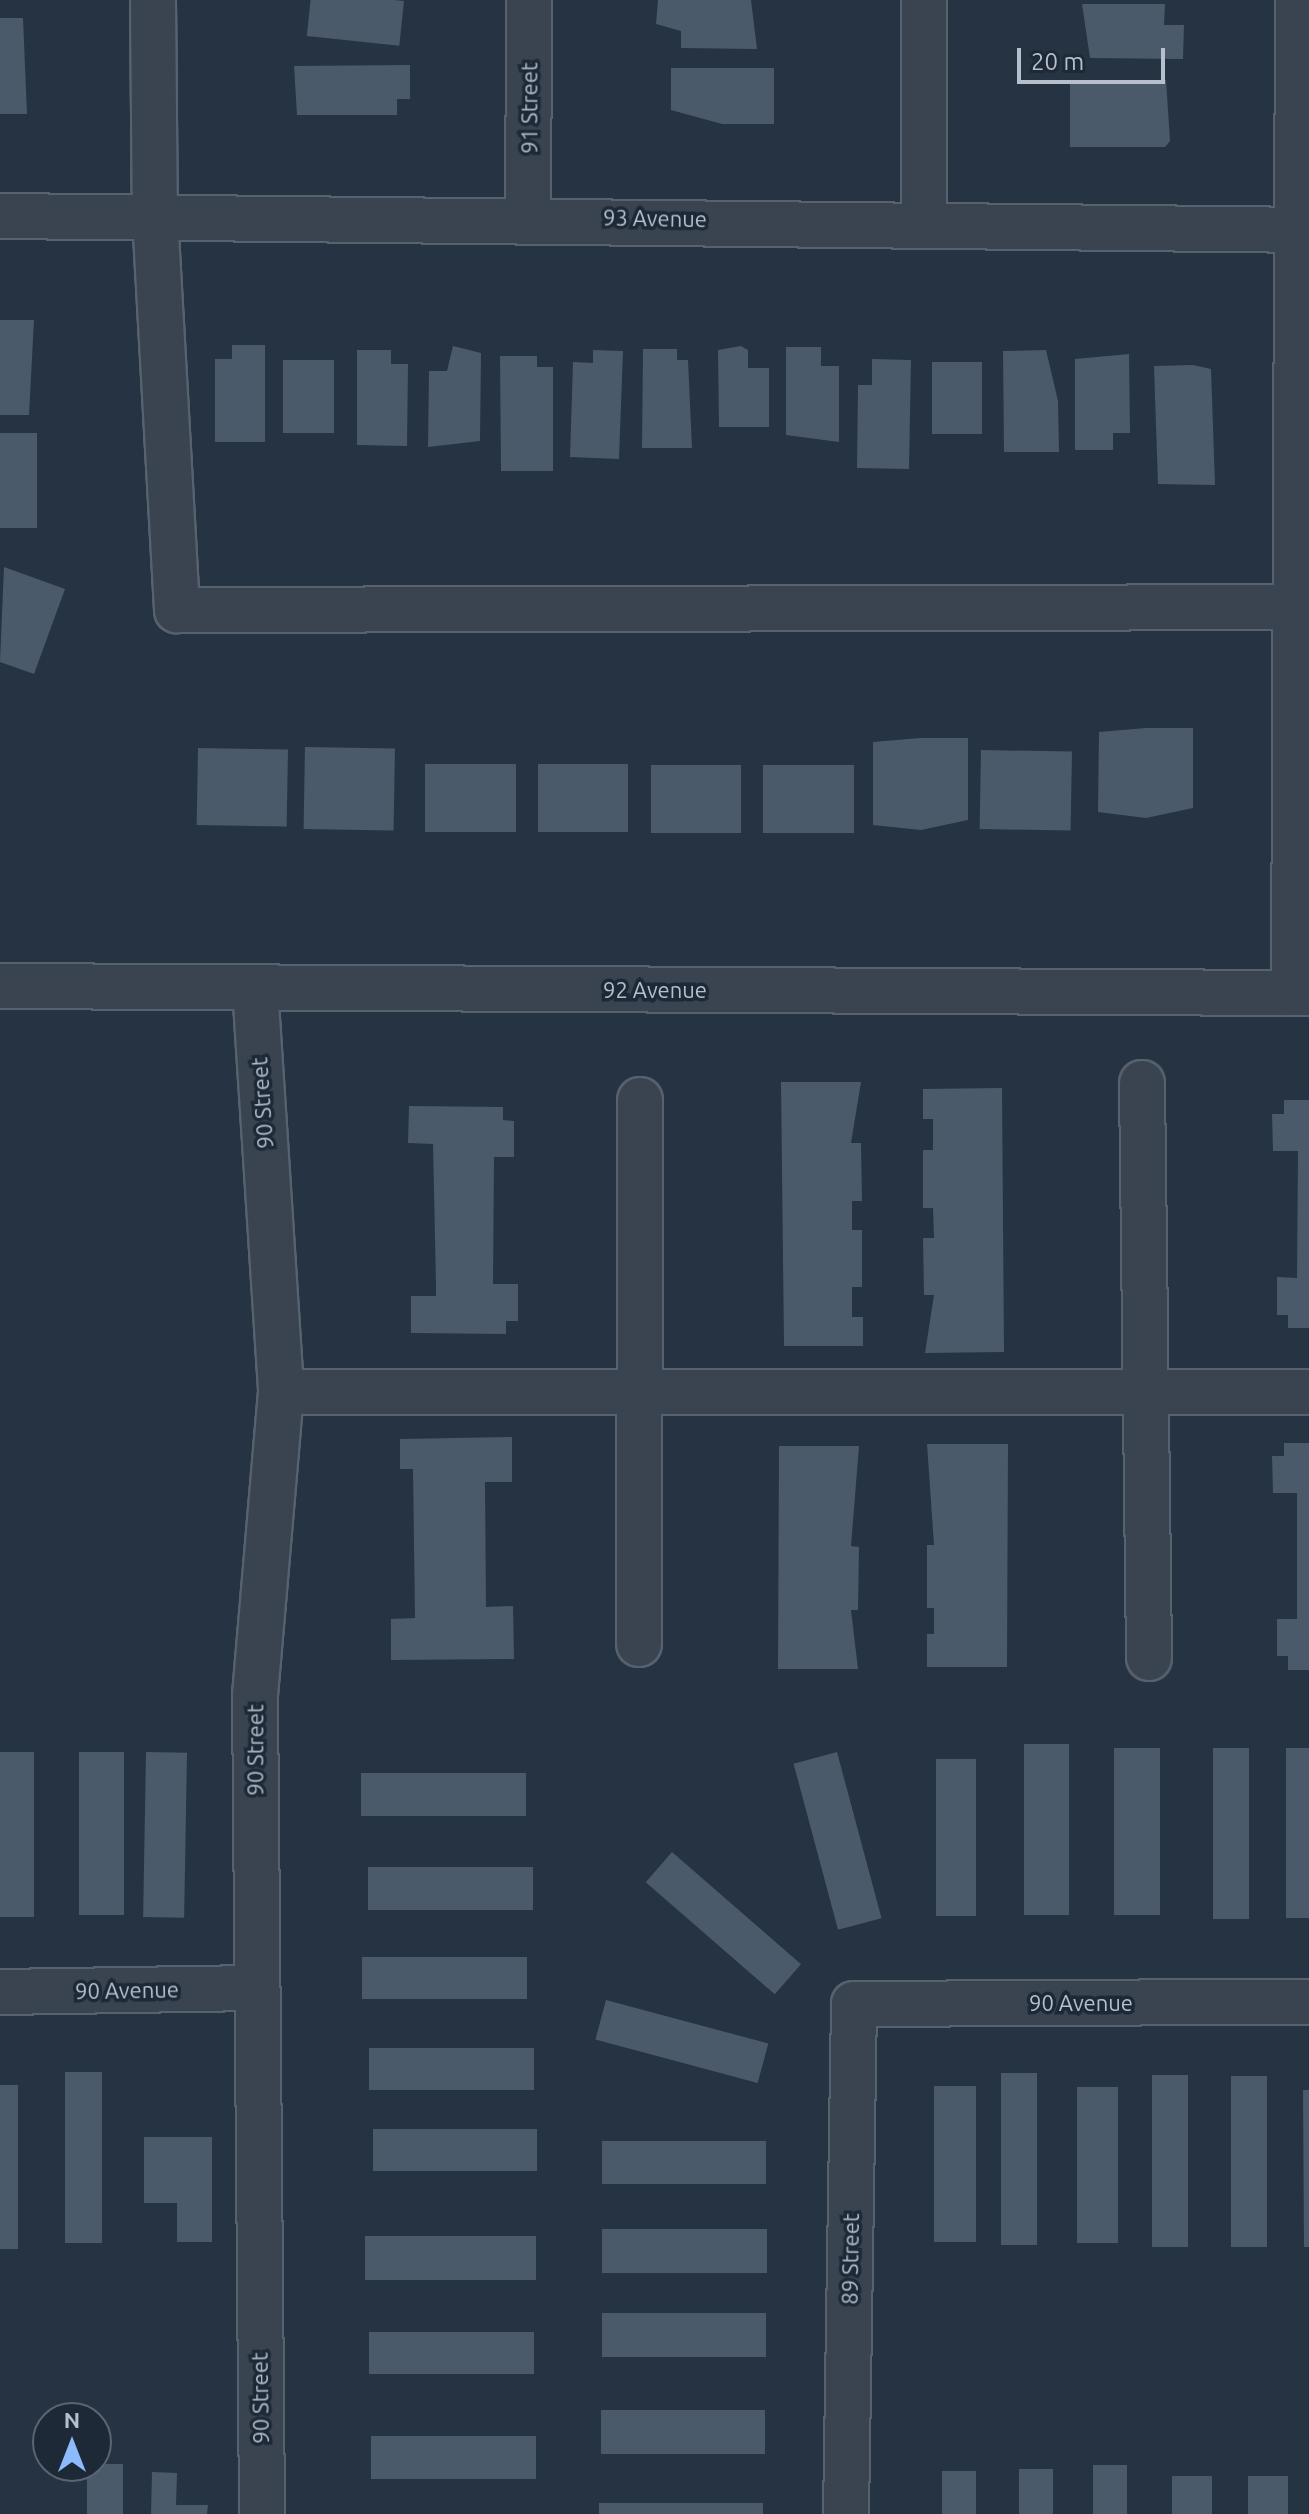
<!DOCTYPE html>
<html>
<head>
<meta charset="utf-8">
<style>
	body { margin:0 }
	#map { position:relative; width:1309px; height:2514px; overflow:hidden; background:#253342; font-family:Ubuntu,sans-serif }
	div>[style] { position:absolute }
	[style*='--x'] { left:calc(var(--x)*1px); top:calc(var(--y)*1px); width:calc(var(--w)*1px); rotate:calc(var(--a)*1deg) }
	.building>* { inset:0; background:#4b5a6b; transform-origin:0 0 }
	.roads { filter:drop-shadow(2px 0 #57626f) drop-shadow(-2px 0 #57626f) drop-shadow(0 2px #57626f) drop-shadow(0 -2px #57626f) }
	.minor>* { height:44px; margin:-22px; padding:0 22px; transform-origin:22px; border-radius:22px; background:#3a4451 }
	span { translate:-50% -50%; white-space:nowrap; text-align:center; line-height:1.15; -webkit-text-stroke:7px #1e2937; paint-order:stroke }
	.street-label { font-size:22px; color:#b6bfcb }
	.north { position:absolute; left:32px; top:2402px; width:80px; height:80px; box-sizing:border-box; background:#1e2937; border:2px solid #5b6572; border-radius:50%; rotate:0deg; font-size:22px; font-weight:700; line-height:32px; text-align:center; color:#b6bfcb }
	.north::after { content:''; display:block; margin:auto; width:28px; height:36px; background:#8cbbfb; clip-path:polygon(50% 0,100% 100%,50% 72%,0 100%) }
	.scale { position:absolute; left:1017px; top:48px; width:148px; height:36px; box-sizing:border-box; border:4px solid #b6bfcb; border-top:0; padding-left:10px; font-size:24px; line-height:28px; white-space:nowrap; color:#b6bfcb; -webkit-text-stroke:6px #1e2937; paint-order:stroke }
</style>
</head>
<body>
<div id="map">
	<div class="building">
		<div style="clip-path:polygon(658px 0,751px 0,757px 49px,681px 48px,681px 31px,656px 24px)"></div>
		<div style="left:404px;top:1px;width:45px;height:93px;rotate:96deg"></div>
		<div style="clip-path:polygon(1082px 4px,1165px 4px,1164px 25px,1184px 25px,1183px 59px,1090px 58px)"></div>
		<div style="clip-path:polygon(0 18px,23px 18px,27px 114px,0 114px)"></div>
		<div style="clip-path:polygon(410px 65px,410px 99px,397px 99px,397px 115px,297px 115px,294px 66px)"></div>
		<div style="clip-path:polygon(671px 68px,774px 68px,774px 124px,722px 124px,671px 110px)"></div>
		<div style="clip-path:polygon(1070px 80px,1166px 80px,1170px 141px,1165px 147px,1070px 147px)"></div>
		<div style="clip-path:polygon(0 320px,34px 320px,29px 415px,0 415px)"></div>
		<div style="clip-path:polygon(232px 345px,265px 345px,265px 442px,215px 442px,215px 359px,232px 359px)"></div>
		<div style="clip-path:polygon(453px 346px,481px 353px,480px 441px,428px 447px,429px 371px,447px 371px)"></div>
		<div style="clip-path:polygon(741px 346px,748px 350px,748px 368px,769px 368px,769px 427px,719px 427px,718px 350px)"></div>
		<div style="clip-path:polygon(786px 347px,821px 347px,821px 366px,839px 366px,839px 442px,786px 435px)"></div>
		<div style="clip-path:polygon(643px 349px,677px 349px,677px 360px,688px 360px,692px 448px,642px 448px)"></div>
		<div style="clip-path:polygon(357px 350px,391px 350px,391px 364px,408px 364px,407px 446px,357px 445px)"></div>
		<div style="clip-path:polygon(593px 350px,623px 351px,619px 459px,570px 457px,573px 362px,593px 363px)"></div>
		<div style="clip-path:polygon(1046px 350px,1058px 401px,1059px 452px,1004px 452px,1003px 351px)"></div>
		<div style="clip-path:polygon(1129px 354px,1130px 433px,1113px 433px,1113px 450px,1075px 450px,1075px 359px)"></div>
		<div style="clip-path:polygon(500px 356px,537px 356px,537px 367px,553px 367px,553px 471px,501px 471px)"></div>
		<div style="clip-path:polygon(872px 359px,911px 360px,909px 469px,857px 468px,858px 385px,872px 385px)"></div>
		<div style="left:283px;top:360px;width:51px;height:73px"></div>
		<div style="left:932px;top:362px;width:50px;height:72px"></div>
		<div style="clip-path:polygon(1193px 365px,1211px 369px,1215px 485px,1158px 484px,1154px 366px)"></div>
		<div style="left:0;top:433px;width:37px;height:95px"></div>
		<div style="clip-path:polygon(4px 567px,65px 589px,34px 674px,0 662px)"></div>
		<div style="clip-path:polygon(1146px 728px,1193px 728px,1193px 808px,1146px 818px,1098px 812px,1099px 732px)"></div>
		<div style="clip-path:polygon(920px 738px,968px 738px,968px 820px,921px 830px,873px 825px,873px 742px)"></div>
		<div style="left:305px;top:747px;width:90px;height:82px;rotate:1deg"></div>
		<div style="left:198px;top:748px;width:90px;height:77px;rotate:1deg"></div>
		<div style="left:981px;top:750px;width:91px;height:79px;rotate:1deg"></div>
		<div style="left:425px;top:764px;width:91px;height:68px"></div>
		<div style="left:538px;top:764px;width:90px;height:68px"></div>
		<div style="left:651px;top:765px;width:90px;height:68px"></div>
		<div style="left:763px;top:765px;width:91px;height:68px"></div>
		<div style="clip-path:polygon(781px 1082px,861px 1082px,851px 1143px,861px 1143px,862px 1201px,852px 1201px,852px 1230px,862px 1230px,862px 1287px,852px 1287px,852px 1317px,863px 1317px,863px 1346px,784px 1346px)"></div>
		<div style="clip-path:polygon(1002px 1088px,1004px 1352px,925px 1353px,934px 1295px,924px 1295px,923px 1238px,934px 1238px,933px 1208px,923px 1208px,923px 1150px,933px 1150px,933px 1119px,923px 1119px,923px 1089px)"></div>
		<div style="clip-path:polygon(1284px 1100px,1309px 1100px,1309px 1328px,1288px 1328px,1288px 1315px,1277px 1315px,1277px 1277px,1297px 1278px,1298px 1151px,1273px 1151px,1272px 1114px,1284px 1114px)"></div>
		<div style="clip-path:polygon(409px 1106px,503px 1107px,503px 1120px,514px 1121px,514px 1157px,494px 1157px,493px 1284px,518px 1284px,518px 1321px,506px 1321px,506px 1334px,411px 1333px,411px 1296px,436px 1296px,436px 1285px,433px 1144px,408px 1143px)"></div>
		<div style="clip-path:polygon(512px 1437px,512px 1482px,485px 1482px,486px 1607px,513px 1606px,514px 1659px,391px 1660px,391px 1619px,415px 1618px,413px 1469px,400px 1469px,400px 1439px)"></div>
		<div style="clip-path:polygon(1284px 1443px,1309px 1443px,1309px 1670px,1288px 1670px,1288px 1656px,1277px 1656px,1277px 1619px,1297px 1619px,1297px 1493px,1273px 1493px,1272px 1456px,1284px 1456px)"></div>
		<div style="clip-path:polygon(927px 1444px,1008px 1444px,1007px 1667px,927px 1667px,927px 1634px,934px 1634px,934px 1608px,927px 1608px,927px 1545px,934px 1545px)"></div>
		<div style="clip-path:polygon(779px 1446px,859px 1446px,851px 1546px,859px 1547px,858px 1610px,851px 1610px,858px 1669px,778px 1669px)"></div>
		<div style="left:1024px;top:1744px;width:45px;height:171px"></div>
		<div style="left:1114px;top:1748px;width:46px;height:167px"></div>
		<div style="left:1213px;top:1748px;width:36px;height:171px"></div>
		<div style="left:1286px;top:1748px;width:23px;height:170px"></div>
		<div style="left:0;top:1752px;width:34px;height:165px"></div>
		<div style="left:79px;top:1752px;width:45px;height:163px"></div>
		<div style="left:146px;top:1752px;width:41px;height:165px;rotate:1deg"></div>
		<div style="left:837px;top:1752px;width:172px;height:45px;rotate:75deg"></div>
		<div style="left:936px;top:1759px;width:40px;height:157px"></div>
		<div style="left:526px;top:1773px;width:43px;height:165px;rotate:90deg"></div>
		<div style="left:672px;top:1852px;width:171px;height:40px;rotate:41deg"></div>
		<div style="left:368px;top:1867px;width:165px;height:43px"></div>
		<div style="left:362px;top:1957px;width:165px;height:42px"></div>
		<div style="left:606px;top:2000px;width:168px;height:41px;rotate:15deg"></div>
		<div style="left:369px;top:2048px;width:165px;height:42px"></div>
		<div style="left:65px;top:2072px;width:37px;height:171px"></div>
		<div style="left:1001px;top:2073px;width:36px;height:172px"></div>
		<div style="left:1152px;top:2075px;width:36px;height:172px"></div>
		<div style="left:1231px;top:2076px;width:36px;height:171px"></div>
		<div style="left:0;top:2085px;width:18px;height:164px"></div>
		<div style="left:934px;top:2086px;width:42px;height:156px"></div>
		<div style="left:1077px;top:2087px;width:41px;height:156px"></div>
		<div style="clip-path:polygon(1303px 2090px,1309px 2090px,1309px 2247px,1304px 2247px)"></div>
		<div style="left:373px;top:2129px;width:164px;height:42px"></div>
		<div style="clip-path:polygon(144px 2137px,212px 2137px,212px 2242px,177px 2242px,177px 2203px,144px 2203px)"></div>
		<div style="left:602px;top:2141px;width:164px;height:43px"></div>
		<div style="left:602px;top:2229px;width:165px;height:44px"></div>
		<div style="left:365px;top:2236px;width:171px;height:44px"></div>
		<div style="left:602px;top:2313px;width:164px;height:44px"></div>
		<div style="left:369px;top:2332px;width:165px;height:42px"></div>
		<div style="left:601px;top:2410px;width:164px;height:44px"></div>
		<div style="left:371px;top:2436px;width:165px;height:43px"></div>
		<div style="left:123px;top:2464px;width:50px;height:36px;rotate:90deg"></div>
		<div style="left:1093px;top:2465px;width:34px;height:49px"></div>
		<div style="left:1053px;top:2469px;width:45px;height:34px;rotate:90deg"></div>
		<div style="left:942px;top:2471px;width:34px;height:43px"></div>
		<div style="clip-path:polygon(152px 2472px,177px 2473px,176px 2505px,208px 2505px,207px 2514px,151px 2514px)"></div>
		<div style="left:1172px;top:2476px;width:40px;height:38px"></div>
		<div style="left:1248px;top:2476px;width:40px;height:38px"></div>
		<div style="left:763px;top:2503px;width:11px;height:164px;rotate:90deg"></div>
	</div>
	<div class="roads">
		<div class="minor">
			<div style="--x:153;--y:0;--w:216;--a:89.5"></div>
			<div style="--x:155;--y:216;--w:395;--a:86.8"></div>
			<div style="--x:177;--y:610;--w:1132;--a:-0.15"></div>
			<div style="--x:0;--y:216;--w:1309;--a:0.61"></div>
			<div style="--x:528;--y:216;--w:216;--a:-89.7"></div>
			<div style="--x:924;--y:223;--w:223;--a:-90"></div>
			<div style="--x:0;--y:986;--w:1309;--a:0.31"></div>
			<div style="--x:255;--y:987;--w:406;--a:86.3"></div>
			<div style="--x:281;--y:1392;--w:303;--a:94.9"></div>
			<div style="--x:255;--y:1694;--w:820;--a:89.51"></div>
			<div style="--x:1294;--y:993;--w:993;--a:-89.77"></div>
			<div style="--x:1142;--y:1083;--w:575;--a:89.3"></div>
			<div style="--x:281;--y:1392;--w:1028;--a:0"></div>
			<div style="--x:639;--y:1644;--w:544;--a:-89.89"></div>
			<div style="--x:0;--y:1992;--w:255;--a:-0.9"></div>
			<div style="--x:846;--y:2514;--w:510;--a:-89.1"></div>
			<div style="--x:854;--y:2004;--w:455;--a:-0.3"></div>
		</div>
	</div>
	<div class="street-label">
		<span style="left:529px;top:108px;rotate:-90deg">91 Street</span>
		<span style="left:655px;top:218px;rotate:1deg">93 Avenue</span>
		<span style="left:655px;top:990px">92 Avenue</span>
		<span style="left:262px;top:1103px;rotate:-94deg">90 Street</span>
		<span style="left:255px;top:1750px;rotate:-90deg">90 Street</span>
		<span style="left:127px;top:1990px;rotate:-1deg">90 Avenue</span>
		<span style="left:1081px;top:2003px">90 Avenue</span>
		<span style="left:850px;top:2259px;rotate:-89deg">89 Street</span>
		<span style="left:260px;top:2398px;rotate:-91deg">90 Street</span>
	</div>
	<div class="north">N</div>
	<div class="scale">20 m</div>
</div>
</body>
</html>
